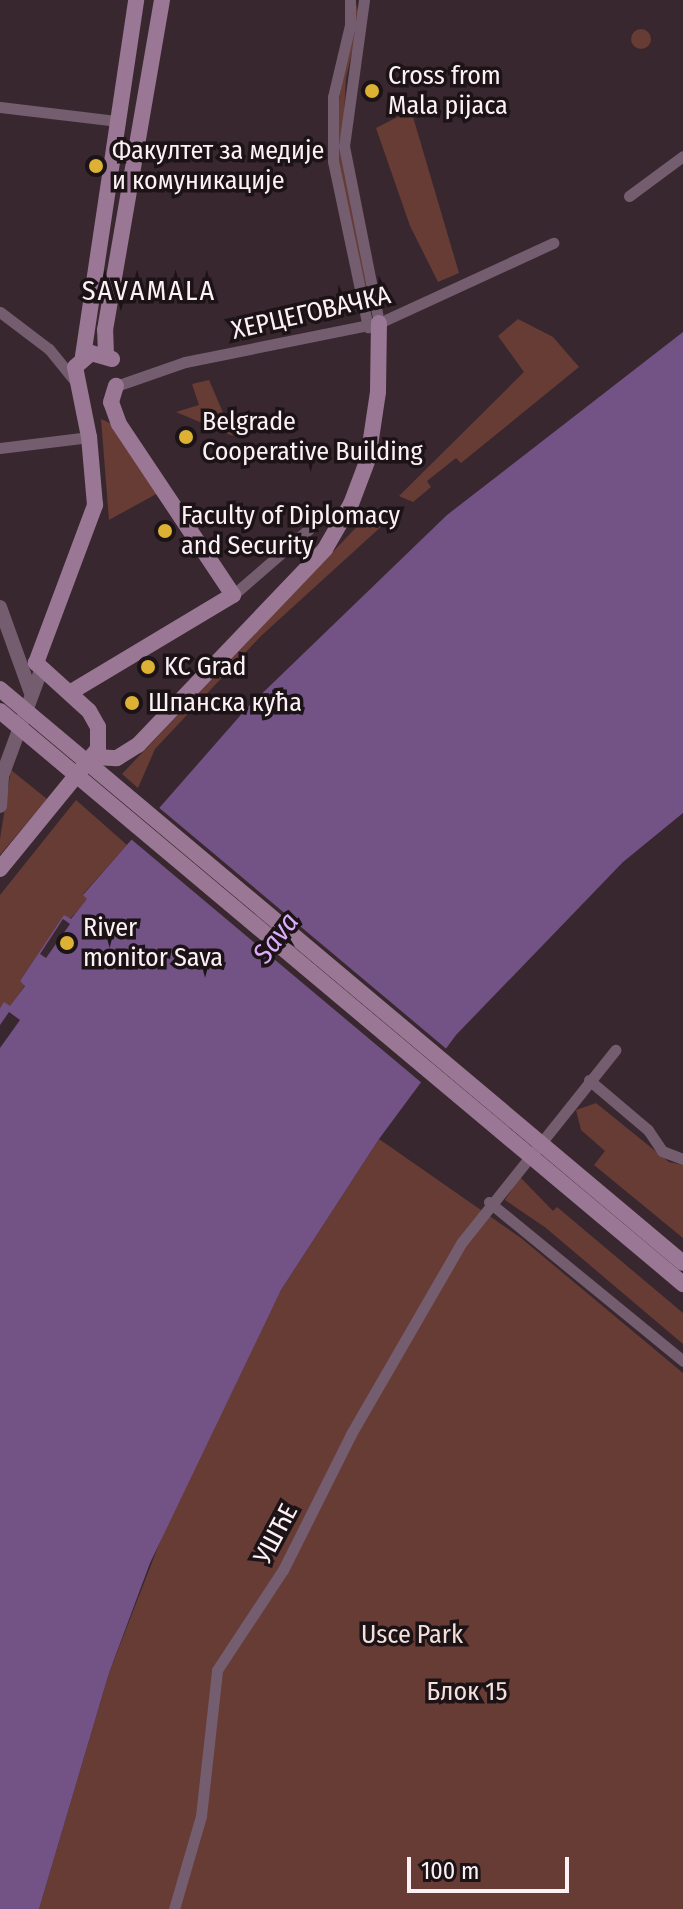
<!DOCTYPE html>
<html>
<head>
<meta charset="utf-8">
<style>
	body { margin:0 }
	#map { position:relative; width:683px; height:1909px; overflow:hidden; background:#39272f; font-family:"Fira Sans Condensed",sans-serif }
	div>[style] { position:absolute }
	[style*='--x'] { left:calc(var(--x)*1px); top:calc(var(--y)*1px); width:calc(var(--w)*1px); rotate:calc(var(--a)*1deg) }
	.green>* { inset:0; background:#663c35 }
	.round { border-radius:50% }
	.water>* { inset:0; background:#735286 }
	.pier>* { inset:0; background:#39272f; transform-origin:0 0 }
	.minor>* { height:11px; margin:-5.5px; padding:0 5.5px; transform-origin:5.5px; border-radius:5.5px; background:#735d6f }
	.tertiary>* { height:14px; margin:-7px; padding:0 7px; transform-origin:7px; border-radius:7px; background:#735d6f }
	.secondary>* { height:16px; margin:-8px; padding:0 8px; transform-origin:8px; border-radius:8px; background:#9a7794 }
	.dots>* { width:22px; height:22px; translate:-50% -50%; box-sizing:border-box; border:4px solid #1b1316; border-radius:50% }
	span { translate:-50% -50%; white-space:nowrap; text-align:center; line-height:1.15; -webkit-text-stroke:7px #1b1316; paint-order:stroke }
	.poi-label { font-size:26px; color:#fdf1f6 }
	.left { translate:0 -50%; text-align:left }
	.street-label { font-size:26px; color:#fdf1f6 }
	.park-label { font-size:26px; color:#f4dfdb }
	.neighbourhood-label { font-size:28px; color:#fdf1f6; letter-spacing:2px }
	.water-label { font-size:28px; color:#ddacfa; font-style:italic }
	.scale { position:absolute; left:407px; top:1857px; width:162px; height:36px; box-sizing:border-box; border:4px solid #fdf1f6; border-top:0; padding-left:10px; font-size:24px; line-height:28px; white-space:nowrap; color:#fdf1f6; -webkit-text-stroke:6px #1b1316; paint-order:stroke }
</style>
</head>
<body>
<div id="map">
	<div class="green">
		<div style="clip-path:polygon(355px 0,360px 18px,346px 78px,342px 150px,373px 299px,369px 300px,339px 183px,337px 113px)"></div>
		<div class="round" style="left:631px;top:29px;width:20px;height:20px"></div>
		<div style="clip-path:polygon(411px 110px,459px 273px,438px 282px,410px 226px,376px 128px)"></div>
		<div style="clip-path:polygon(518px 319px,553px 337px,579px 367px,461px 463px,456px 458px,427px 481px,431px 487px,413px 502px,399px 496px,524px 372px,498px 336px)"></div>
		<div style="clip-path:polygon(209px 380px,233px 436px,176px 412px,199px 405px,192px 384px)"></div>
		<div style="clip-path:polygon(101px 419px,112px 424px,158px 493px,109px 520px)"></div>
		<div style="clip-path:polygon(367px 516px,384px 524px,261px 636px,155px 749px,138px 788px,122px 774px)"></div>
		<div style="clip-path:polygon(11px 770px,47px 799px,0 855px,0 839px)"></div>
		<div style="clip-path:polygon(76px 800px,127px 845px,83px 894px,88px 899px,70px 919px,64px 916px,20px 981px,25px 985px,10px 1007px,4px 1003px,0 1008px,0 895px)"></div>
		<div style="clip-path:polygon(596px 1103px,669px 1162px,683px 1165px,683px 1238px,594px 1165px,605px 1151px,581px 1130px,576px 1110px)"></div>
		<div style="clip-path:polygon(379px 1139px,521px 1238px,683px 1373px,683px 1909px,39px 1909px,109px 1673px,177px 1498px,281px 1290px)"></div>
		<div style="clip-path:polygon(520px 1177px,553px 1211px,557px 1207px,683px 1313px,683px 1344px,546px 1228px,505px 1200px)"></div>
	</div>
	<div class="water">
		<div style="clip-path:polygon(683px 332px,683px 813px,623px 862px,456px 1035px,379px 1139px,281px 1290px,150px 1563px,109px 1673px,39px 1909px,0 1909px,0 1008px,4px 1002px,10px 1006px,25px 986px,20px 981px,64px 915px,71px 919px,87px 899px,83px 895px,246px 709px,447px 515px)"></div>
	</div>
	<div class="pier">
		<div style="left:157px;top:806px;width:381px;height:42px;rotate:40deg"></div>
		<div style="clip-path:polygon(63px 919px,70px 924px,46px 958px,40px 954px)"></div>
		<div style="clip-path:polygon(9px 1012px,20px 1020px,0 1048px,0 1025px)"></div>
	</div>
	<div class="minor">
		<div style="--x:350;--y:0;--w:25;--a:90"></div>
		<div style="--x:350;--y:25;--w:74;--a:103.3"></div>
		<div style="--x:333;--y:97;--w:64;--a:90"></div>
		<div style="--x:333;--y:161;--w:170;--a:78.1"></div>
		<div style="--x:364;--y:0;--w:147;--a:97.8"></div>
		<div style="--x:344;--y:146;--w:180;--a:78.8"></div>
		<div style="--x:0;--y:107;--w:119;--a:6.8"></div>
		<div style="--x:629;--y:196;--w:67;--a:-36.5"></div>
		<div style="--x:0;--y:312;--w:61;--a:37.1"></div>
		<div style="--x:49;--y:349;--w:40;--a:51"></div>
		<div style="--x:116;--y:386;--w:73;--a:-19.2"></div>
		<div style="--x:185;--y:362;--w:198;--a:-11.4"></div>
		<div style="--x:379;--y:323;--w:192;--a:-24.7"></div>
		<div style="--x:0;--y:448;--w:90;--a:-7"></div>
		<div style="--x:233;--y:595;--w:101;--a:-41"></div>
		<div style="--x:589;--y:1080;--w:77;--a:40.3"></div>
		<div style="--x:648;--y:1130;--w:25;--a:56"></div>
		<div style="--x:662;--y:1151;--w:22;--a:21"></div>
		<div style="--x:489;--y:1202;--w:251;--a:39.3"></div>
		<div style="--x:174;--y:1909;--w:97;--a:-73.8"></div>
		<div style="--x:201;--y:1816;--w:147;--a:-83.7"></div>
		<div style="--x:217;--y:1670;--w:120;--a:-56.6"></div>
		<div style="--x:283;--y:1570;--w:152;--a:-63.4"></div>
		<div style="--x:351;--y:1434;--w:222;--a:-60"></div>
		<div style="--x:462;--y:1242;--w:246;--a:-51.4"></div>
	</div>
	<div class="tertiary">
		<div style="--x:0;--y:607;--w:91;--a:70.2"></div>
		<div style="--x:0;--y:806;--w:30;--a:-86"></div>
		<div style="--x:2;--y:776;--w:115;--a:-69.7"></div>
	</div>
	<div class="secondary">
		<div style="--x:106;--y:355;--w:25;--a:-92"></div>
		<div style="--x:105;--y:330;--w:335;--a:-80.2"></div>
		<div style="--x:83;--y:356;--w:360;--a:-81.5"></div>
		<div style="--x:0;--y:689;--w:892;--a:40.04"></div>
		<div style="--x:71;--y:692;--w:189;--a:-30.9"></div>
		<div style="--x:233;--y:595;--w:206;--a:-123.7"></div>
		<div style="--x:119;--y:424;--w:23;--a:-110"></div>
		<div style="--x:111;--y:402;--w:17;--a:-73"></div>
		<div style="--x:0;--y:711;--w:892;--a:39.99"></div>
		<div style="--x:95;--y:757;--w:22;--a:3"></div>
		<div style="--x:117;--y:758;--w:25;--a:-32"></div>
		<div style="--x:138;--y:745;--w:271;--a:-46.3"></div>
		<div style="--x:325;--y:549;--w:52;--a:-60"></div>
		<div style="--x:351;--y:504;--w:48;--a:-69.3"></div>
		<div style="--x:368;--y:459;--w:68;--a:-81.5"></div>
		<div style="--x:378;--y:392;--w:69;--a:-89.2"></div>
		<div style="--x:0;--y:869;--w:155;--a:-50.8"></div>
		<div style="--x:98;--y:749;--w:22;--a:-90"></div>
		<div style="--x:98;--y:727;--w:18;--a:-119"></div>
		<div style="--x:89;--y:711;--w:72;--a:-137.8"></div>
		<div style="--x:36;--y:663;--w:169;--a:-69.5"></div>
		<div style="--x:95;--y:505;--w:68;--a:-95"></div>
		<div style="--x:89;--y:437;--w:71;--a:-101.3"></div>
		<div style="--x:75;--y:367;--w:21;--a:-41"></div>
		<div style="--x:91;--y:353;--w:22;--a:16"></div>
	</div>
	<div class="dots">
		<div style="left:372px;top:91px;background:#ddb133"></div>
		<div style="left:96px;top:166px;background:#ddb133"></div>
		<div style="left:186px;top:437px;background:#ddb133"></div>
		<div style="left:165px;top:531px;background:#ddb133"></div>
		<div style="left:148px;top:667px;background:#ddb133"></div>
		<div style="left:132px;top:703px;background:#ddb133"></div>
		<div style="left:67px;top:943px;background:#ddb133"></div>
	</div>
	<div class="poi-label">
		<span class="left" style="left:388px;top:91px">Cross from<br>Mala pijaca</span>
		<span class="left" style="left:112px;top:166px">Факултет за медије<br>и комуникације</span>
		<span class="left" style="left:202px;top:437px">Belgrade<br>Cooperative Building</span>
		<span class="left" style="left:181px;top:531px">Faculty of Diplomacy<br>and Security</span>
		<span class="left" style="left:164px;top:667px">KC Grad</span>
		<span class="left" style="left:148px;top:703px">Шпанска кућа</span>
		<span class="left" style="left:83px;top:943px">River<br>monitor Sava</span>
	</div>
	<div class="street-label">
		<span style="left:311px;top:313px;rotate:-13deg">ХЕРЦЕГОВАЧКА</span>
		<span style="left:276px;top:1534px;rotate:-62deg">УШЋЕ</span>
	</div>
	<div class="park-label">
		<span style="left:412px;top:1635px">Usce Park</span>
		<span style="left:467px;top:1692px">Блок 15</span>
	</div>
	<div class="neighbourhood-label">
		<span style="left:149px;top:291px">SAVAMALA</span>
	</div>
	<div class="water-label">
		<span style="left:276px;top:938px;rotate:-53deg">Sava</span>
	</div>
	<div class="scale">100 m</div>
</div>
</body>
</html>
